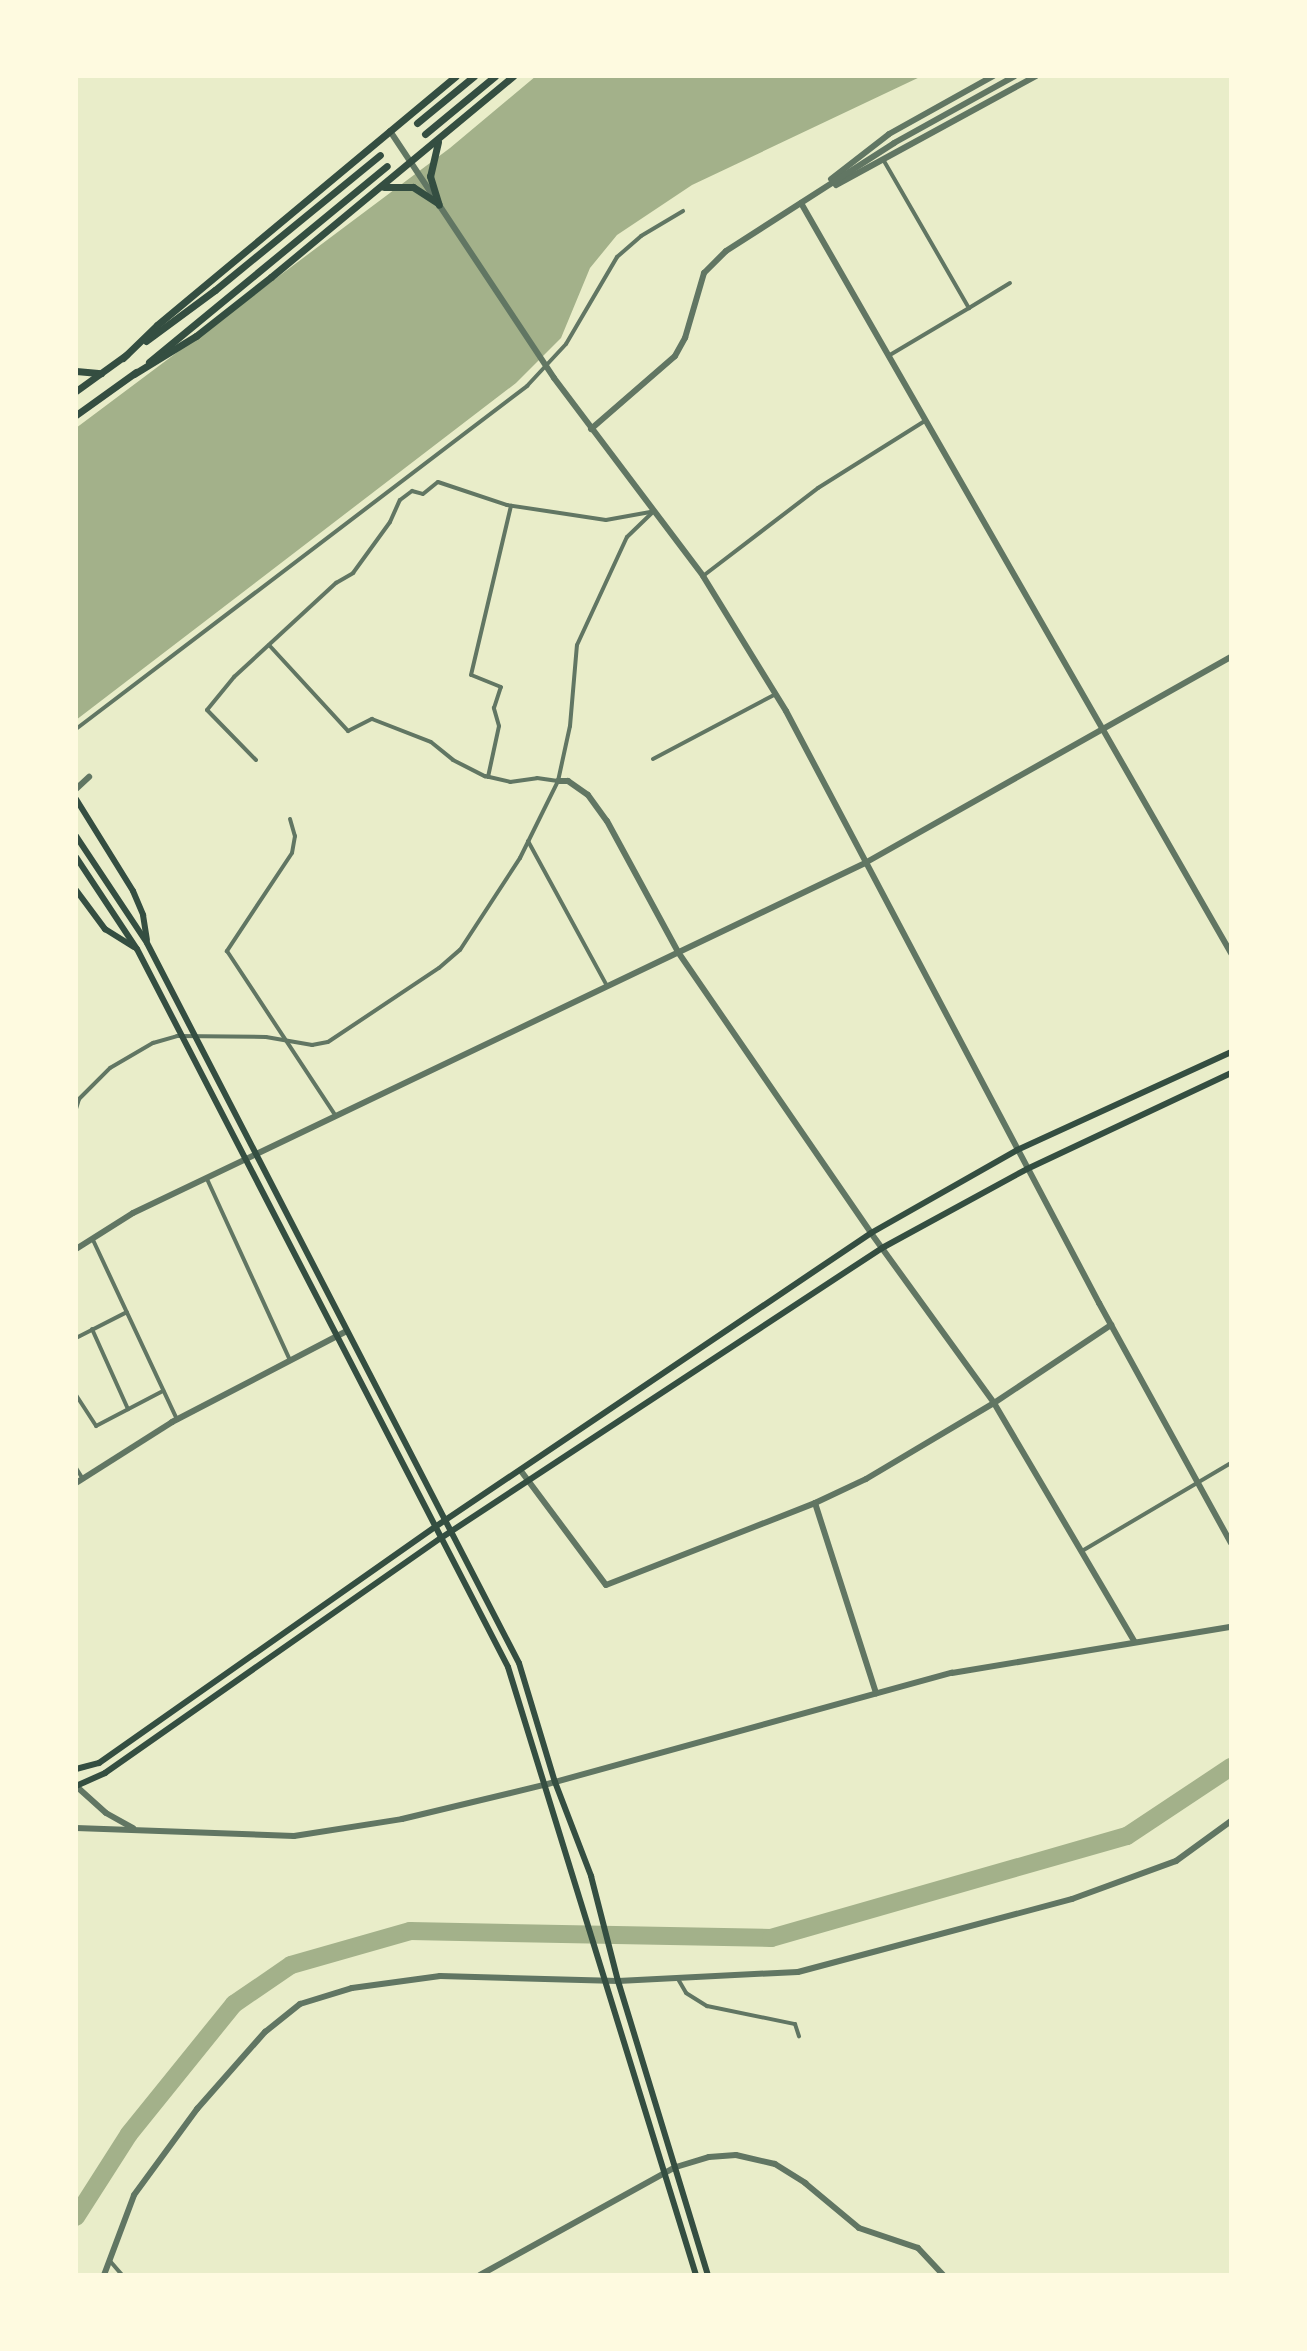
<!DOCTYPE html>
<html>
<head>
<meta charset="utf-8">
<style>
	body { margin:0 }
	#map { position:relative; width:1307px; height:2351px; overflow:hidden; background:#e9edc9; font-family:"Open Sans",sans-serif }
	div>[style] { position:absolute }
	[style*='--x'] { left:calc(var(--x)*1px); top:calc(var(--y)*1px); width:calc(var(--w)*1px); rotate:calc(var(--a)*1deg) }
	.water>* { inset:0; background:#a3b18a }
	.river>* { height:18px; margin:-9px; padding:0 9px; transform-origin:9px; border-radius:9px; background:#a3b18a }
	.minor>* { height:4px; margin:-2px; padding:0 2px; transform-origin:2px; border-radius:2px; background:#617663 }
	.tertiary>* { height:6px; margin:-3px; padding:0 3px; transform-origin:3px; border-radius:3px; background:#617663 }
	.secondary>* { height:6px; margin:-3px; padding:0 3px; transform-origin:3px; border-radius:3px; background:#344e41 }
	.primary>* { height:7px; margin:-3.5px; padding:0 3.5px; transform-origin:3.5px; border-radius:3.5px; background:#344e41 }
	span { translate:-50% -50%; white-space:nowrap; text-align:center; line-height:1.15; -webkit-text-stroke:7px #fefae0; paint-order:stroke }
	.frame { position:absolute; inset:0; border:78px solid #fefae0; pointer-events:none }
</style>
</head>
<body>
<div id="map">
	<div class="water">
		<div style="clip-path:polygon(536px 76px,922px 76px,692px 185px,617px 235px,590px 268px,561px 338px,516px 383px,76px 720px,76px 428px,450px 148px)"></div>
	</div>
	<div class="river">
		<div style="--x:76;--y:2217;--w:98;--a:-57.4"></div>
		<div style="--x:129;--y:2134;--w:167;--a:-51.1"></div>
		<div style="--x:234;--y:2004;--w:69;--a:-34.4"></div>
		<div style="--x:291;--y:1965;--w:124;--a:-15.9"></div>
		<div style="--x:410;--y:1931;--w:361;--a:1.1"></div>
		<div style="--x:771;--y:1938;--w:370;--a:-16"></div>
		<div style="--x:1127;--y:1836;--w:125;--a:-33.6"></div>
	</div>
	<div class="minor">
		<div style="--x:884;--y:161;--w:170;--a:60"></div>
		<div style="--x:969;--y:308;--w:94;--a:149.3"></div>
		<div style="--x:969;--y:308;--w:48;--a:-31.4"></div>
		<div style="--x:703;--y:576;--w:145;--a:-37.4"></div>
		<div style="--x:818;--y:488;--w:126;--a:-32.1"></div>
		<div style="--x:269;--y:645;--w:117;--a:47.4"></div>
		<div style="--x:348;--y:731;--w:27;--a:-27"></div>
		<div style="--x:372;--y:719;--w:63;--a:21.3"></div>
		<div style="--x:431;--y:742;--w:28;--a:39"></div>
		<div style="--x:453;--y:760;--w:36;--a:27"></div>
		<div style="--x:485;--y:776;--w:26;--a:13"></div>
		<div style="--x:510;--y:782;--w:27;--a:-8"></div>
		<div style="--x:537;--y:778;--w:21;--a:8"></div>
		<div style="--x:76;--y:729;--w:567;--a:-37.25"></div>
		<div style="--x:527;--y:386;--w:57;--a:-47.1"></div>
		<div style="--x:566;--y:344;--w:101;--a:-59.6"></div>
		<div style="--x:617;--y:257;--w:32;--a:-41"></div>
		<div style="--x:641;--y:236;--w:49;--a:-30.8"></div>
		<div style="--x:653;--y:759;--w:139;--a:-27.9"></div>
		<div style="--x:256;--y:760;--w:70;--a:-134.4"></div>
		<div style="--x:207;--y:710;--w:43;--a:-50.7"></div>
		<div style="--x:234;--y:677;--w:139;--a:-42.7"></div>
		<div style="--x:336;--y:583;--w:20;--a:-30"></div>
		<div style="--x:353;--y:573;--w:63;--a:-54"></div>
		<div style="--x:390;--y:522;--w:24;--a:-66"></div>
		<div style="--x:400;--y:500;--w:15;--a:-37"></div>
		<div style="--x:412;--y:491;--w:11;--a:15"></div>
		<div style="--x:423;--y:494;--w:19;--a:-39"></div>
		<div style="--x:438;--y:482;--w:73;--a:18.4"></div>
		<div style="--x:507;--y:505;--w:100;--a:8.6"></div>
		<div style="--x:606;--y:520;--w:45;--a:-10.3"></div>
		<div style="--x:488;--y:777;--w:52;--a:-77.8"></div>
		<div style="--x:499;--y:726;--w:19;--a:-106"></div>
		<div style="--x:494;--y:708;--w:22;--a:-72"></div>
		<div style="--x:501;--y:687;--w:32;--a:-158"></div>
		<div style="--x:471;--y:675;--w:174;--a:-76.7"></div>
		<div style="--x:290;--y:819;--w:18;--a:74"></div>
		<div style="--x:295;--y:836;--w:17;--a:100"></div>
		<div style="--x:292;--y:853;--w:118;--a:123.6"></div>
		<div style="--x:227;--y:951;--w:196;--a:56.6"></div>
		<div style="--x:528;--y:841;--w:165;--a:61.4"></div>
		<div style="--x:76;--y:1109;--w:10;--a:-73"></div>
		<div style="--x:79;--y:1099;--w:44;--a:-45"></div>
		<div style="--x:110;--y:1068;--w:50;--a:-30.2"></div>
		<div style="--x:153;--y:1043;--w:25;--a:-16"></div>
		<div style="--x:177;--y:1036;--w:89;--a:0.6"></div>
		<div style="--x:266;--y:1037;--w:47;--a:9.9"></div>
		<div style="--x:312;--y:1045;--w:16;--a:-11"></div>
		<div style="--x:328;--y:1042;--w:133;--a:-33.7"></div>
		<div style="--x:439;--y:968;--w:28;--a:-41"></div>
		<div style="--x:460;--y:950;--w:110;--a:-56.9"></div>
		<div style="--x:520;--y:858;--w:86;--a:-63.7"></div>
		<div style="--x:558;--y:781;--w:56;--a:-77.7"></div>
		<div style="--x:570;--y:726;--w:81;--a:-85.1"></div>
		<div style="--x:577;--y:645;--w:119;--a:-65.2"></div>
		<div style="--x:627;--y:537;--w:36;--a:-44"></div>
		<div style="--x:207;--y:1179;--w:199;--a:65.4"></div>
		<div style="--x:93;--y:1240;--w:198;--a:64.9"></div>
		<div style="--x:92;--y:1329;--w:88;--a:65.8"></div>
		<div style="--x:76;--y:1338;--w:57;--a:-27"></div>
		<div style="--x:76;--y:1395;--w:37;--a:57"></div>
		<div style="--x:96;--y:1426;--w:76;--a:-27.6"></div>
		<div style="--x:76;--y:1468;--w:13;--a:58"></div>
		<div style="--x:1082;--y:1551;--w:173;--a:-30.6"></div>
		<div style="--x:678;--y:1979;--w:16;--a:60"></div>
		<div style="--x:686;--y:1993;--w:25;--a:32"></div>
		<div style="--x:707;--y:2006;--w:90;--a:11.6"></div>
		<div style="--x:795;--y:2024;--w:13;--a:72"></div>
		<div style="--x:110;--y:2261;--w:18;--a:49"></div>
	</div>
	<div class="tertiary">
		<div style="--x:390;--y:131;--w:296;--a:56.4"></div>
		<div style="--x:554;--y:378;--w:248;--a:53"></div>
		<div style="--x:703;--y:576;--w:158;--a:58.4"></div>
		<div style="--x:786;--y:711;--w:670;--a:62.13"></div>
		<div style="--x:1099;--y:1303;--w:274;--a:61.2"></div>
		<div style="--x:831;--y:179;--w:73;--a:-37.8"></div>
		<div style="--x:889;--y:134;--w:119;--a:-29.1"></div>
		<div style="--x:836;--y:185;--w:228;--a:-28.6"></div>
		<div style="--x:801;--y:203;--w:865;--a:60.17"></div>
		<div style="--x:591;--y:429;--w:111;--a:-41"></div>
		<div style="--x:675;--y:356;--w:21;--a:-61"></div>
		<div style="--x:685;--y:338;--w:68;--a:-73.7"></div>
		<div style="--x:704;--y:273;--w:31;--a:-45"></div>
		<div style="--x:726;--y:251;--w:200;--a:-32.7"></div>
		<div style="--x:894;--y:143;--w:138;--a:-29"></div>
		<div style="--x:558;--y:781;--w:10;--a:0"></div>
		<div style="--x:568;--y:781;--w:24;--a:35"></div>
		<div style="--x:588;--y:795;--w:32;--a:54"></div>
		<div style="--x:607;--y:821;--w:149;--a:61.5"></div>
		<div style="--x:678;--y:952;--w:341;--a:55.5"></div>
		<div style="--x:871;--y:1233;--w:210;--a:54.1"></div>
		<div style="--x:994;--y:1403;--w:277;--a:59.5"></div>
		<div style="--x:76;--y:789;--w:18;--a:-43"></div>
		<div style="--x:76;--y:1249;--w:67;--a:-32.3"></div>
		<div style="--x:133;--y:1213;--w:811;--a:-25.55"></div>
		<div style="--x:865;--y:863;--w:420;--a:-29.4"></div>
		<div style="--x:521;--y:1471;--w:142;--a:53.3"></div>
		<div style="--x:606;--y:1585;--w:225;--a:-21.4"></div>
		<div style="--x:815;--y:1503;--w:56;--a:-25.2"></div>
		<div style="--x:866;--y:1479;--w:149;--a:-30.7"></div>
		<div style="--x:994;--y:1403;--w:141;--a:-33.7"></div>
		<div style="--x:76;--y:1483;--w:114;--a:-32.4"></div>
		<div style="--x:172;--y:1422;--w:197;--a:-27.5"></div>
		<div style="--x:815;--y:1503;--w:200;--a:72.2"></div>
		<div style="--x:76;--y:1786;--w:40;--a:42"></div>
		<div style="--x:106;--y:1813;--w:31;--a:29"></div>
		<div style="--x:76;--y:1828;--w:218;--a:2.1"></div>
		<div style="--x:294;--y:1836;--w:109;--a:-8.9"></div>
		<div style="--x:402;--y:1819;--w:146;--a:-13.5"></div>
		<div style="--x:544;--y:1785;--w:423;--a:-15.4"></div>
		<div style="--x:952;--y:1673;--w:283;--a:-9.4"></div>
		<div style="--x:104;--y:2275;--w:85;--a:-69.4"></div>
		<div style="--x:134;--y:2195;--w:107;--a:-53.8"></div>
		<div style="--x:197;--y:2109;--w:103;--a:-48.6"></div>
		<div style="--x:265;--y:2032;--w:45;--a:-38.7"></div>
		<div style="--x:300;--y:2004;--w:54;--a:-17.1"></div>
		<div style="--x:352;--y:1988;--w:89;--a:-7.8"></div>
		<div style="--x:440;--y:1976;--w:178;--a:1.6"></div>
		<div style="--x:618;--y:1981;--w:180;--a:-2.9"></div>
		<div style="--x:798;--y:1972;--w:284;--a:-14.9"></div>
		<div style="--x:1072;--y:1899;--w:111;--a:-20.1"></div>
		<div style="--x:1176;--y:1861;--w:68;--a:-36"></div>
		<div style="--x:480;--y:2275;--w:224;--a:-28.9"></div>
		<div style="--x:676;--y:2167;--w:34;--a:-17"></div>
		<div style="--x:709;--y:2157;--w:27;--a:-4"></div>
		<div style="--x:736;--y:2155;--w:40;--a:13"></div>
		<div style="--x:775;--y:2164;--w:36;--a:32"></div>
		<div style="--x:805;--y:2183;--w:70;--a:39.8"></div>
		<div style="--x:859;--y:2228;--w:62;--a:18.7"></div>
		<div style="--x:918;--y:2248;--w:37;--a:47"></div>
	</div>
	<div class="secondary">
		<div style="--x:76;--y:799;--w:108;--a:58.2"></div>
		<div style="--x:133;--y:891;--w:26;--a:67"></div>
		<div style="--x:143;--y:915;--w:25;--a:81"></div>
		<div style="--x:76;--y:836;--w:128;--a:56.4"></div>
		<div style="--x:147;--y:943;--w:810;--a:62.68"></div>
		<div style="--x:519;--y:1663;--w:124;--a:73.2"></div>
		<div style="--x:555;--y:1782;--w:101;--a:69"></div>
		<div style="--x:591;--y:1876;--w:108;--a:75.6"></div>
		<div style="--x:618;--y:1981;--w:307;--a:73"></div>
		<div style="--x:76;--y:857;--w:110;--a:56.5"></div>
		<div style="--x:137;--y:949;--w:808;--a:62.67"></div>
		<div style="--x:508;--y:1667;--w:636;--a:72.82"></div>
		<div style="--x:76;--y:890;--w:49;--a:53.4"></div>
		<div style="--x:105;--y:929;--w:34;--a:32"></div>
		<div style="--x:76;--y:1769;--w:24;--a:-15"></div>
		<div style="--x:99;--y:1763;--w:411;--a:-35.1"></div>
		<div style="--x:435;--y:1527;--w:526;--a:-33.99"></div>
		<div style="--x:871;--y:1233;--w:168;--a:-29.6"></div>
		<div style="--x:1017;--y:1150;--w:235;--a:-24.6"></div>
		<div style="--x:76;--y:1786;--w:32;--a:-24"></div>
		<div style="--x:105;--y:1773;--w:410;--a:-35"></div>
		<div style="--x:441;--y:1538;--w:528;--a:-33.33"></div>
		<div style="--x:882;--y:1248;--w:165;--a:-28.6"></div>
		<div style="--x:1027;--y:1169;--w:225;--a:-25.2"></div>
	</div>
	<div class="primary">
		<div style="--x:417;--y:123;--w:74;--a:-39.5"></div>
		<div style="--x:425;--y:134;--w:91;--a:-39.6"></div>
		<div style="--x:438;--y:142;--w:35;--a:103"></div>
		<div style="--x:430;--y:176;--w:30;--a:73"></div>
		<div style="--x:384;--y:187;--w:29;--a:0"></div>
		<div style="--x:413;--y:187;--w:30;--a:33"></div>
		<div style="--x:146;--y:341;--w:86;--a:-36.5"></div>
		<div style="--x:215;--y:290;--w:213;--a:-39.3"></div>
		<div style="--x:123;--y:358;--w:47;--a:-44.1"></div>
		<div style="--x:157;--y:325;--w:389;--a:-39.8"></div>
		<div style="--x:149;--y:362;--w:308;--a:-39.5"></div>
		<div style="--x:76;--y:371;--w:25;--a:5"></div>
		<div style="--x:134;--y:374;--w:73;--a:-31.5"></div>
		<div style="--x:196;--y:336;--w:95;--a:-38.2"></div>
		<div style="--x:271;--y:277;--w:315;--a:-39.7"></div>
		<div style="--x:76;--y:391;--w:62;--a:-35.8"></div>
		<div style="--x:76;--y:415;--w:74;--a:-35.6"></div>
	</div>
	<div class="frame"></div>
</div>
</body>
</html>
